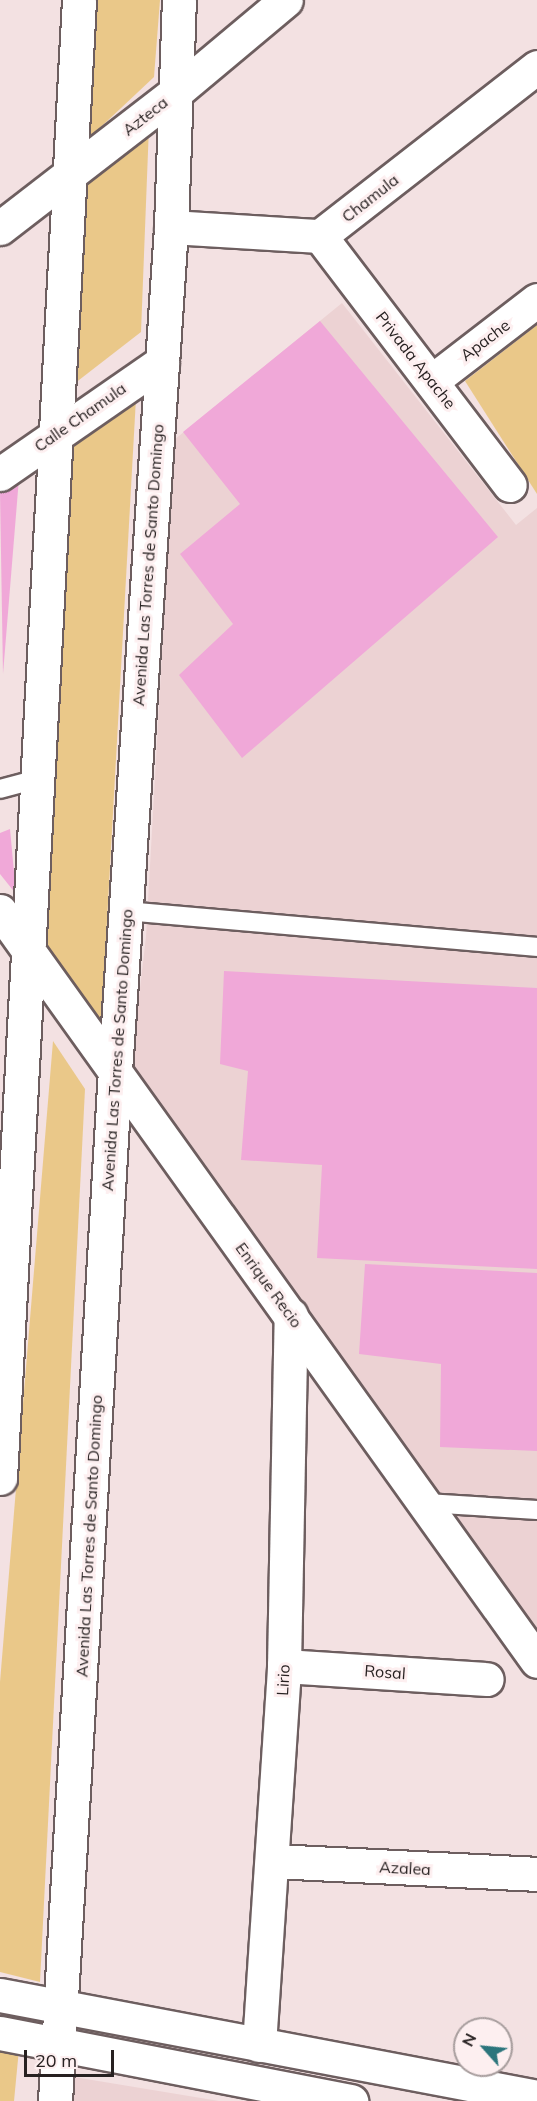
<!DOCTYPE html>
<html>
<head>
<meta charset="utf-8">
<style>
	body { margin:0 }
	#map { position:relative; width:537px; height:2101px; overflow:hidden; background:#f3e1e2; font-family:Mulish,sans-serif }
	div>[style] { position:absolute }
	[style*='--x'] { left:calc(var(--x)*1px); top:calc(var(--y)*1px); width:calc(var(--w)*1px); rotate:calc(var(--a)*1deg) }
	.built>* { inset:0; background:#ecd2d3 }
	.green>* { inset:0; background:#eac889 }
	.building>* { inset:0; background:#f0a8d8 }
	.roads { filter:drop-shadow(2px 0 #6d5e5f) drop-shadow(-2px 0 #6d5e5f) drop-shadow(0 2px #6d5e5f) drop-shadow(0 -2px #6d5e5f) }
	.service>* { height:18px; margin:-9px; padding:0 9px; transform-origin:9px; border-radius:9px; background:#fff }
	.minor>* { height:33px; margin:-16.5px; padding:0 16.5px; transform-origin:16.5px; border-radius:16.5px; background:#fff }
	.tertiary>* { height:33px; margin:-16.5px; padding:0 16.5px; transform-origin:16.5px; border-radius:16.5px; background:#fff }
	span { translate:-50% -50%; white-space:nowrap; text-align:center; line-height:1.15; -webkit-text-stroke:6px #fdeff0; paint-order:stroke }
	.street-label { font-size:16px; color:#272121 }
	.north { position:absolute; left:453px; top:2017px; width:60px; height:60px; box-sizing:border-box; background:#fdeff0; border:2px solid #a79d9d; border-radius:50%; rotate:297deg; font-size:16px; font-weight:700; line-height:24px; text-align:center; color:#272121 }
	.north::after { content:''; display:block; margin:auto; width:21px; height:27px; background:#2c757c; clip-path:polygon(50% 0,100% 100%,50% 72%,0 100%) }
	.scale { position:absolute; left:24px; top:2050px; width:90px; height:27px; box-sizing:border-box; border:3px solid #272121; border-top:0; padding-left:8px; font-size:18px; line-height:21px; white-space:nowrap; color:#272121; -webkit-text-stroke:4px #fdeff0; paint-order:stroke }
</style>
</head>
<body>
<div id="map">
	<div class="built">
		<div style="clip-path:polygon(342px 303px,516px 525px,537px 508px,537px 1630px,131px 1065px,146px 937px,174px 440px)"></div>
		<div style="clip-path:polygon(74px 2077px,219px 2101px,73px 2101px)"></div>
	</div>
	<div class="green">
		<div style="clip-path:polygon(94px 0,160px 0,154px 77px,87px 140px)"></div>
		<div style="clip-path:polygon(149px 126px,141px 332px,70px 387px,84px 178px)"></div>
		<div style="clip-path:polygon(537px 325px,537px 494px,465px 381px)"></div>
		<div style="clip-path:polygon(137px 380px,101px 1029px,41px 938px,64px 432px)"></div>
		<div style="clip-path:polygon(53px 1041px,85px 1089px,40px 1982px,0 1972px,0 1682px)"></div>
		<div style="clip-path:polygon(0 2041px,19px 2049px,14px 2101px,0 2101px)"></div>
	</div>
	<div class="building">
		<div style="clip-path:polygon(320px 321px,498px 537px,242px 758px,179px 675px,233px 624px,180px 554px,240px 504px,183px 432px)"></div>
		<div style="clip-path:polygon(19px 478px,3px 674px,0 492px)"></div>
		<div style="clip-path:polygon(10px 829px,16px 894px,0 874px,0 833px)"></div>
		<div style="clip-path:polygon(224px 971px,537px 988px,537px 1269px,317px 1258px,322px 1165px,241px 1160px,248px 1071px,220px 1064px)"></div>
		<div style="clip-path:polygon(365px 1264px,537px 1273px,537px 1451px,440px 1447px,441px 1364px,359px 1354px)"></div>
	</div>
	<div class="roads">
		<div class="service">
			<div style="--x:0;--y:789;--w:39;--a:-15"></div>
			<div style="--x:126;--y:911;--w:413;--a:5"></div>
			<div style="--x:426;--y:1503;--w:111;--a:3.6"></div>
		</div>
		<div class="minor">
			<div style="--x:171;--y:227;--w:149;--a:3.5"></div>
			<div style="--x:320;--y:236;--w:275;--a:-37.9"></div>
			<div style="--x:0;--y:228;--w:222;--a:-37.7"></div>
			<div style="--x:176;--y:92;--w:143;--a:-39.9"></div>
			<div style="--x:320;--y:236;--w:313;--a:52.7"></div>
			<div style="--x:433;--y:380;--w:131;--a:-37.6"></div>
			<div style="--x:0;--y:474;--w:197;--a:-34.7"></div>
			<div style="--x:0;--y:911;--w:922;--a:54.4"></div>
			<div style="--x:284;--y:1666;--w:203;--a:3.7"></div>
			<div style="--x:273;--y:1861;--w:264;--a:2.8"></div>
			<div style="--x:259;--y:2045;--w:380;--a:-86.2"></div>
			<div style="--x:284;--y:1666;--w:351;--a:-88.9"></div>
		</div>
		<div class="tertiary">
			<div style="--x:0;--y:1478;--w:1480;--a:-86.94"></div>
			<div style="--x:0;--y:1995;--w:547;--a:10.75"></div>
			<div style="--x:0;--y:2033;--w:358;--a:11"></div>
			<div style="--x:55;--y:2101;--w:1032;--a:-86.67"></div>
			<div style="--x:115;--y:1071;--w:846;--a:-86.2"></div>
			<div style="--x:171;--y:227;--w:227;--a:-88"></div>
		</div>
	</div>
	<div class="street-label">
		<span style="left:145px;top:116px;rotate:-38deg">Azteca</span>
		<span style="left:370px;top:198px;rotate:-38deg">Chamula</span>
		<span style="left:485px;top:340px;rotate:-37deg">Apache</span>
		<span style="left:416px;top:360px;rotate:52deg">Privada Apache</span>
		<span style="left:80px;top:417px;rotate:-35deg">Calle Chamula</span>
		<span style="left:148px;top:565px;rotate:-86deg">Avenida Las Torres de Santo Domingo</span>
		<span style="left:117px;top:1050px;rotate:-86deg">Avenida Las Torres de Santo Domingo</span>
		<span style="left:269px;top:1285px;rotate:54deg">Enrique Recio</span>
		<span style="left:89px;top:1536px;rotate:-87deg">Avenida Las Torres de Santo Domingo</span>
		<span style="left:385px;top:1672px;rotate:4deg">Rosal</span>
		<span style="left:283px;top:1680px;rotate:-87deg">Lirio</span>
		<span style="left:405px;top:1868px;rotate:3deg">Azalea</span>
	</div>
	<div class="north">N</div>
	<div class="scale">20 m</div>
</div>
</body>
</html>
